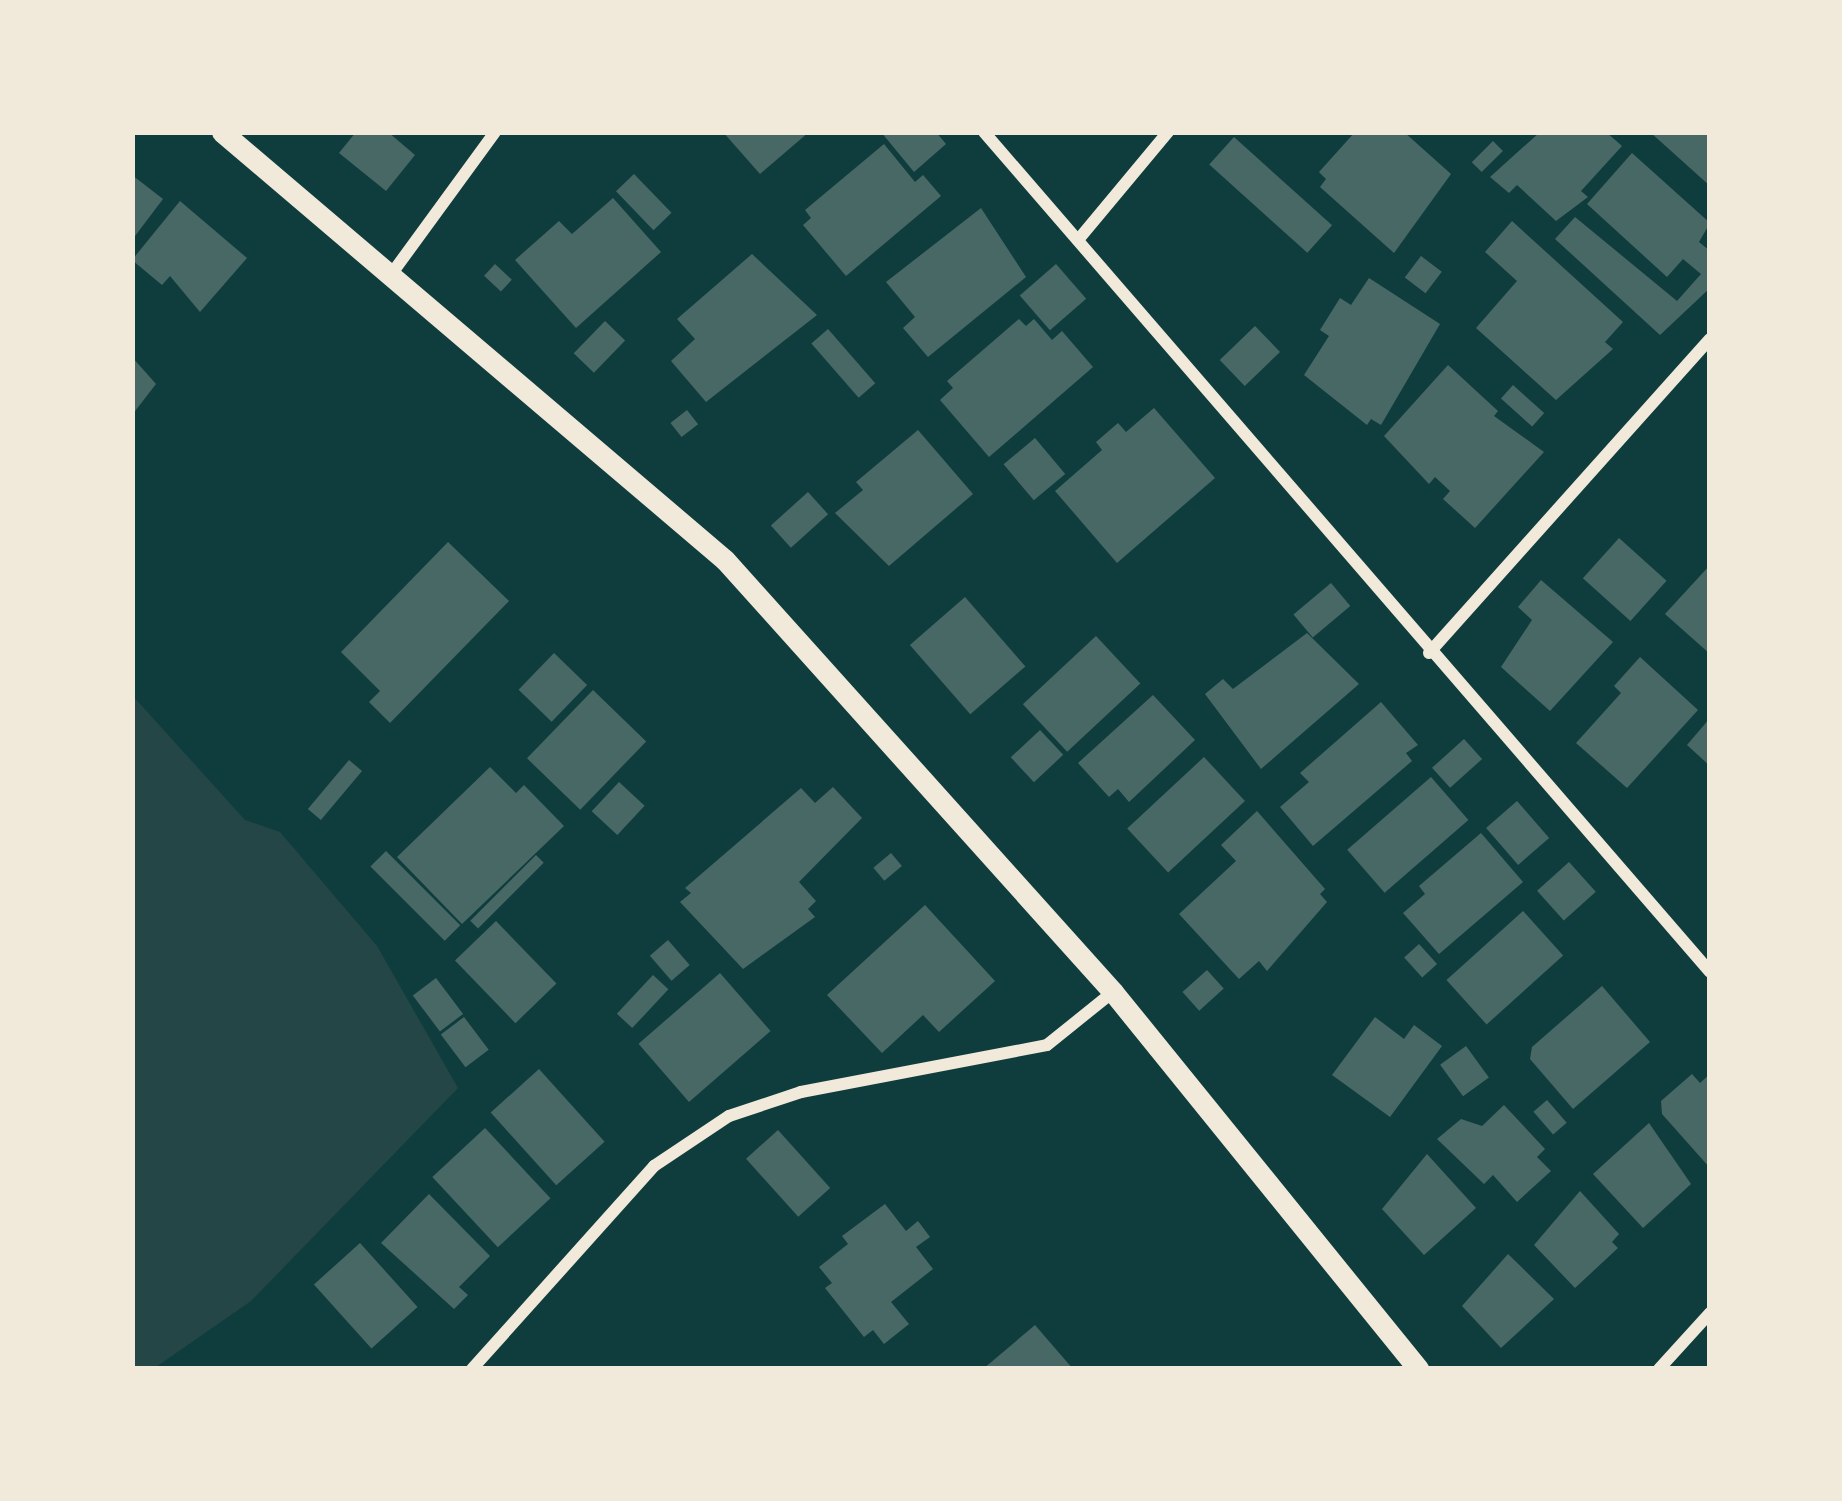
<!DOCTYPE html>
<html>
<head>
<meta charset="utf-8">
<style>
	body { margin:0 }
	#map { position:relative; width:1842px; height:1501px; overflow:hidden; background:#0f3d3e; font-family:"Sofia Sans Condensed",sans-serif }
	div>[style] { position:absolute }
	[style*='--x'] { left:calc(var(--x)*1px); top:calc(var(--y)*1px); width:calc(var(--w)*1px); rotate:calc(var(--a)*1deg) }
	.green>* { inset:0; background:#244646 }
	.building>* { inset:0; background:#486865; transform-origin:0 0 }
	.minor>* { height:12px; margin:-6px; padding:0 6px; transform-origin:6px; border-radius:6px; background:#f1e9da }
	.tertiary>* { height:21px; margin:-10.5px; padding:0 10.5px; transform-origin:10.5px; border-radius:10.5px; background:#f1e9da }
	span { translate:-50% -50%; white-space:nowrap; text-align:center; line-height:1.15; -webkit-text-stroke:9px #f1e9da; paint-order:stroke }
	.frame { position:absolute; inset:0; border:135px solid #f1e9da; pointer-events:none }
</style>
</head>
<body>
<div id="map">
	<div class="green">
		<div style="clip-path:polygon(132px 695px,245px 820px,280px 832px,377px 946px,458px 1088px,251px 1301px,153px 1369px,132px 1369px)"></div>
	</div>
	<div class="building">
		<div style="clip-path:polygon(356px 132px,388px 132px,415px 155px,386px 191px,339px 153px)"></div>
		<div style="clip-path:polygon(723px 132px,809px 132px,760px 174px)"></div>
		<div style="clip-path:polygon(881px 132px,936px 132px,946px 144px,914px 172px)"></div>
		<div style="clip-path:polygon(1355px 132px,1404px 132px,1451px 174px,1394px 253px,1320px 187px,1326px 179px,1319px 172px)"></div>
		<div style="clip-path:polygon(1540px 132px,1606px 132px,1622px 146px,1581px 191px,1588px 197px,1556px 221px,1517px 185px,1509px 193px,1490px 177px)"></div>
		<div style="clip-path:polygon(1650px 132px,1710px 132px,1710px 186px)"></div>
		<div style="left:1234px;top:137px;width:132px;height:37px;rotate:42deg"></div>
		<div style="left:1493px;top:141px;width:14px;height:30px;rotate:45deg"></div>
		<div style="clip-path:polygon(884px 144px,915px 182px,923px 175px,941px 196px,846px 276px,803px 225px,811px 218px,805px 210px)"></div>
		<div style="clip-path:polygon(1632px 153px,1710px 223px,1699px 242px,1710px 251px,1710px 288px,1660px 335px,1555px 239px,1575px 217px,1677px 301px,1701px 274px,1683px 259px,1667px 277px,1587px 204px)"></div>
		<div style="left:634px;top:174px;width:54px;height:25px;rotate:46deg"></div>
		<div style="clip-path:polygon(132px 175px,163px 199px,132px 240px)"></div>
		<div style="clip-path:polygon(613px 198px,661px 252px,576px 328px,515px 260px,559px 221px,572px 234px)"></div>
		<div style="clip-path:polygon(180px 201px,247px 258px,200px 312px,170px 276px,162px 285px,132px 260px)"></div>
		<div style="clip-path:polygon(981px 208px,1026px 277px,928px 357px,903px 328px,915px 317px,886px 282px)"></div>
		<div style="clip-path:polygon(1512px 221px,1623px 322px,1605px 342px,1613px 349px,1556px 400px,1476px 328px,1517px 281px,1485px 252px)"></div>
		<div style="clip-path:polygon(752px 254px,817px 315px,706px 402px,671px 361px,695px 339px,677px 319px)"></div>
		<div style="left:1421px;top:256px;width:26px;height:27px;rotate:37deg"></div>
		<div style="left:495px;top:264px;width:23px;height:16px;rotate:43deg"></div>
		<div style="left:1056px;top:264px;width:46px;height:48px;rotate:49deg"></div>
		<div style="clip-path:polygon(1369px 278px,1440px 324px,1381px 425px,1371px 419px,1367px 425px,1304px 375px,1329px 336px,1320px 330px,1340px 298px,1351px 305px)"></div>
		<div style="clip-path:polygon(1019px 319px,1026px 326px,1034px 319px,1052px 340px,1062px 331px,1093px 367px,989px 457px,940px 400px,953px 388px,947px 381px)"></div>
		<div style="left:605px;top:321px;width:28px;height:45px;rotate:44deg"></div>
		<div style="left:1255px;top:326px;width:36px;height:49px;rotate:46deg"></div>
		<div style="left:828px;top:329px;width:72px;height:22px;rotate:49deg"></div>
		<div style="clip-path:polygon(132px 357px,156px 384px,132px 415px)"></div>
		<div style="clip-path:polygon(1448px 365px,1498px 411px,1494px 416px,1544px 452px,1475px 528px,1443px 499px,1450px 491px,1435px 477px,1429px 484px,1384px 436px)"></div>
		<div style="left:1513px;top:385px;width:42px;height:18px;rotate:42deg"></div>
		<div style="clip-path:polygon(1154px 408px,1215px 478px,1117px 563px,1055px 491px,1102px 450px,1096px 442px,1118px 423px,1126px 432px)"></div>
		<div style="left:687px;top:410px;width:18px;height:21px;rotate:52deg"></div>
		<div style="clip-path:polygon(918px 430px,973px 494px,889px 566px,835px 513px,863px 490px,856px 482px)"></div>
		<div style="left:1035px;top:438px;width:47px;height:41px;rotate:50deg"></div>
		<div style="left:808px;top:492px;width:30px;height:50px;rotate:48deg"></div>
		<div style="left:1619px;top:538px;width:64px;height:54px;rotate:42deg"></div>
		<div style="clip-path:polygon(448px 542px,509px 601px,390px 723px,369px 702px,380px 691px,341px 652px)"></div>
		<div style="clip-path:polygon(1710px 565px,1710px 654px,1665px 614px)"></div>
		<div style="clip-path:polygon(1541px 580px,1613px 642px,1550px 711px,1501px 667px,1532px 620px,1518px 607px)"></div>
		<div style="left:1331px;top:583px;width:30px;height:49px;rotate:50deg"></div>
		<div style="left:965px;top:597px;width:92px;height:73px;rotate:49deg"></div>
		<div style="clip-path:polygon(1307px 633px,1359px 684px,1261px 769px,1205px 694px,1223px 679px,1233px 689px)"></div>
		<div style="left:1096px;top:636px;width:65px;height:100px;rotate:47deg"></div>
		<div style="left:554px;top:653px;width:46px;height:51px;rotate:44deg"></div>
		<div style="clip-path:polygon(1640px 657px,1698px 710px,1627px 788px,1576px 743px,1621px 693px,1614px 686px)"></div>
		<div style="left:593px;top:690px;width:74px;height:95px;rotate:44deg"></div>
		<div style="clip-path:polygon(1153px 695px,1195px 740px,1129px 802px,1118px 789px,1109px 797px,1078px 763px)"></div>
		<div style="clip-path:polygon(1381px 702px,1418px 745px,1406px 753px,1412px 761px,1313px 846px,1280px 807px,1309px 782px,1300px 773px)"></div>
		<div style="clip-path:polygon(1710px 718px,1710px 766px,1687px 745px)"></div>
		<div style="left:1040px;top:730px;width:34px;height:40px;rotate:47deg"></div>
		<div style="left:1464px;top:739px;width:27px;height:43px;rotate:48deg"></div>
		<div style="left:1204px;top:757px;width:60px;height:105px;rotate:47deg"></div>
		<div style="left:349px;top:760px;width:17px;height:64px;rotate:40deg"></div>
		<div style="clip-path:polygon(490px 767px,516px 793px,524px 785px,564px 826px,462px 924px,397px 857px)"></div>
		<div style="left:1431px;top:777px;width:57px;height:111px;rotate:49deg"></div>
		<div style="left:619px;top:782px;width:35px;height:40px;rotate:43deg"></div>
		<div style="clip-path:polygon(833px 787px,862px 818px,799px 882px,816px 901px,808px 909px,815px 917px,743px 969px,680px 902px,691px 893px,685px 888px,801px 788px,815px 803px)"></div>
		<div style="left:1517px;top:801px;width:49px;height:41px;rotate:49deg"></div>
		<div style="clip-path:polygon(1257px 811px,1325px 889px,1320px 894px,1327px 902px,1267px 971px,1259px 961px,1239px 979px,1179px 914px,1236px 861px,1221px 845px)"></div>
		<div style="clip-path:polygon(1481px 833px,1523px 882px,1439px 954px,1403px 913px,1425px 894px,1419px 886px)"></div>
		<div style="left:386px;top:851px;width:105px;height:22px;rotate:45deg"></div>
		<div style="left:891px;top:853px;width:17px;height:23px;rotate:50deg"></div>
		<div style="left:536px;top:855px;width:11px;height:93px;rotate:45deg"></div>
		<div style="left:1569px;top:862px;width:40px;height:43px;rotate:48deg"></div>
		<div style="clip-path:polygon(925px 905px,995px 981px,939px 1032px,923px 1015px,882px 1053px,827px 995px)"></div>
		<div style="left:1523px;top:911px;width:60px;height:103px;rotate:48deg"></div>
		<div style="left:496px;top:921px;width:87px;height:57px;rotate:46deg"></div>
		<div style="left:668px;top:940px;width:33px;height:24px;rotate:49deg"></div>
		<div style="left:1419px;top:944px;width:27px;height:20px;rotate:48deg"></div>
		<div style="left:1207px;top:970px;width:25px;height:33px;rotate:48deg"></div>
		<div style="left:720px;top:973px;width:77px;height:108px;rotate:49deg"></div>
		<div style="left:653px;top:975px;width:21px;height:53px;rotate:43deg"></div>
		<div style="left:436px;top:978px;width:45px;height:29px;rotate:53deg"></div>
		<div style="clip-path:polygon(1602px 986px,1650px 1042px,1573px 1109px,1530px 1059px,1532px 1047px)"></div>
		<div style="left:464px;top:1017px;width:41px;height:29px;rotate:53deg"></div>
		<div style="clip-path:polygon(1375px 1017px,1404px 1039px,1414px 1025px,1442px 1046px,1390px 1117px,1332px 1075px)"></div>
		<div style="left:1466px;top:1046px;width:39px;height:32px;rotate:54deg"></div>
		<div style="left:539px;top:1069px;width:98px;height:65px;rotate:48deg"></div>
		<div style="clip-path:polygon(1692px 1074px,1700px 1083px,1710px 1074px,1710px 1168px,1662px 1114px,1661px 1101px)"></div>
		<div style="left:1547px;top:1100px;width:30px;height:18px;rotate:49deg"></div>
		<div style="clip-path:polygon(1504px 1105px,1545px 1149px,1537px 1157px,1551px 1171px,1517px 1202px,1493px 1175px,1484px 1184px,1437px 1139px,1461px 1119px,1482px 1126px)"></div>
		<div style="clip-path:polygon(1649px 1123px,1691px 1184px,1643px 1228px,1593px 1174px)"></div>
		<div style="left:485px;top:1128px;width:96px;height:72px;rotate:47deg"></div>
		<div style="left:778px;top:1130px;width:78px;height:43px;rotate:48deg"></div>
		<div style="clip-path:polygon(1427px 1154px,1476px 1208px,1424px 1255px,1382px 1209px)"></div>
		<div style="clip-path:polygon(1580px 1191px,1619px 1234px,1612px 1242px,1618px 1248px,1575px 1288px,1534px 1245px)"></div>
		<div style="clip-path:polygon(429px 1194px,490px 1256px,459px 1287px,468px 1295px,454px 1309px,381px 1243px)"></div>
		<div style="clip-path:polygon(885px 1204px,906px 1231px,918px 1221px,930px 1237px,916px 1247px,933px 1269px,891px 1302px,909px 1324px,884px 1344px,873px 1330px,864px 1337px,825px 1288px,832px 1283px,819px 1267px,848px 1244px,842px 1236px)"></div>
		<div style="left:360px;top:1243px;width:86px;height:62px;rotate:48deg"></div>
		<div style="clip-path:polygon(1508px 1254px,1554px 1299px,1501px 1348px,1462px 1306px)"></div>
		<div style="clip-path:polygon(1035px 1325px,1073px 1369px,983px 1369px)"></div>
	</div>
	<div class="minor">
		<div style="--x:984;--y:132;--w:1110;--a:49.16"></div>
		<div style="--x:1078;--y:240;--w:141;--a:-50.2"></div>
		<div style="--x:390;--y:276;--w:178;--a:-53.9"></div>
		<div style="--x:1429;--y:653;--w:421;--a:-48.2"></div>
		<div style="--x:472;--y:1369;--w:273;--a:-48.1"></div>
		<div style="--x:654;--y:1166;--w:90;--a:-33.7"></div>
		<div style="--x:729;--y:1116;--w:76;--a:-18.4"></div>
		<div style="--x:801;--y:1092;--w:250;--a:-10.8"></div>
		<div style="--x:1047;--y:1045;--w:85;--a:-38.8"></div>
		<div style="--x:1659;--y:1369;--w:76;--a:-47.7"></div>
	</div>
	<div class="tertiary">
		<div style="--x:222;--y:132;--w:660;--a:40.39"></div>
		<div style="--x:725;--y:560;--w:581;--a:48.07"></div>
		<div style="--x:1113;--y:992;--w:485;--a:51"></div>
	</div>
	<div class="frame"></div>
</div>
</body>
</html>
